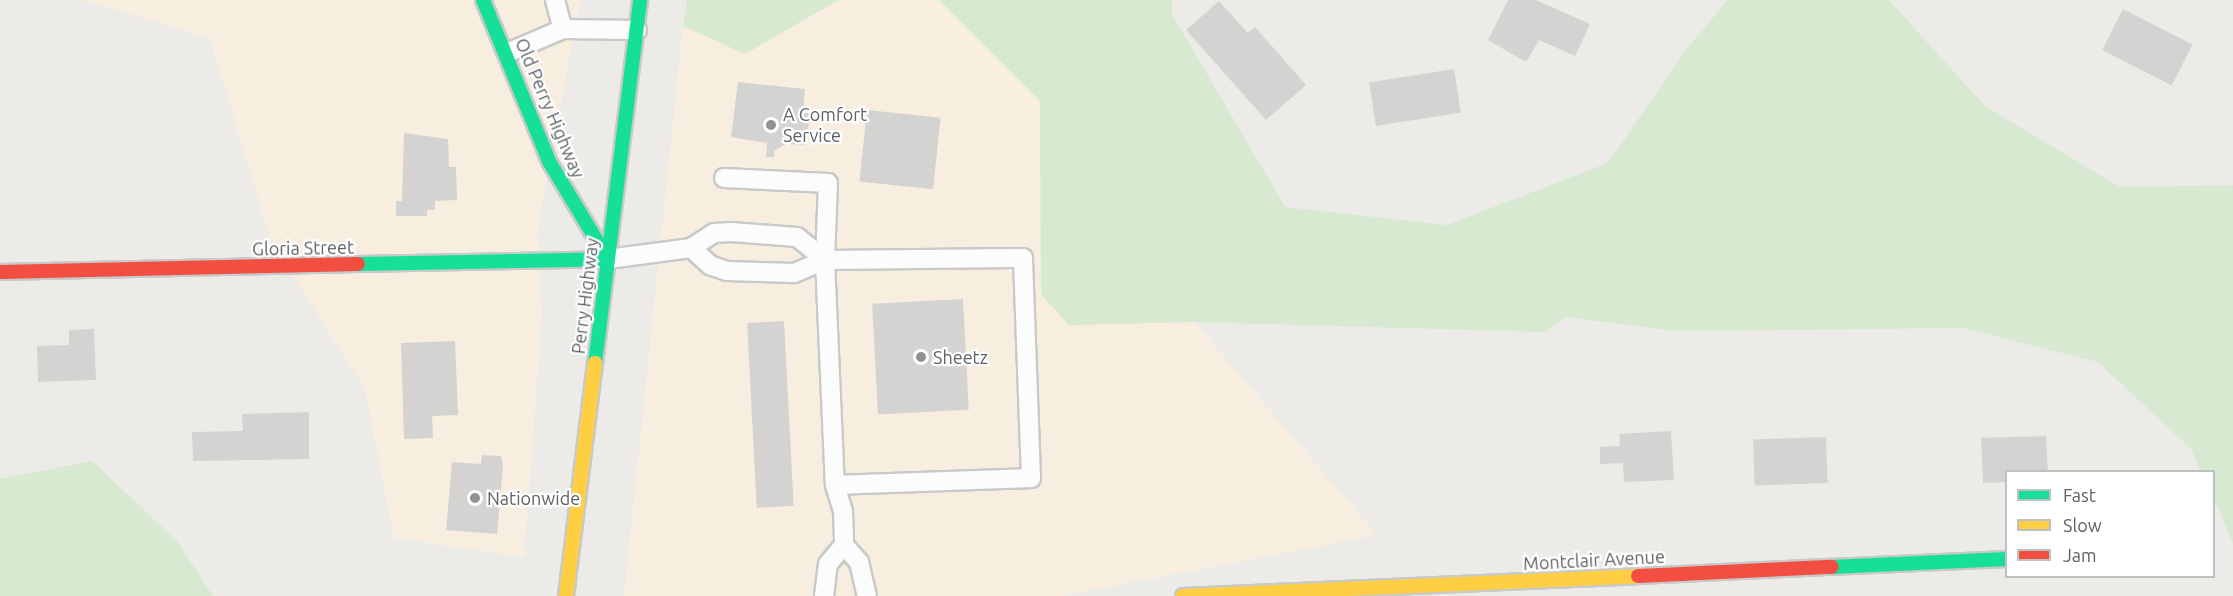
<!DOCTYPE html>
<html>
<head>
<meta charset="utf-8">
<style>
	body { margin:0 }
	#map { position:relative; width:2233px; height:596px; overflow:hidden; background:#edebe8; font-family:Ubuntu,sans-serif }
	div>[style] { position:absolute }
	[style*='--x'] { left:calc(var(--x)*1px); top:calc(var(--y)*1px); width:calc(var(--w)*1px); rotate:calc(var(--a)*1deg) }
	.commercial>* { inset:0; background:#f7eee0 }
	.green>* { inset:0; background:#d8e9d2 }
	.building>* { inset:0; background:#d5d3d2; transform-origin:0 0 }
	.roads { filter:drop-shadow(2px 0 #c8c9c9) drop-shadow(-2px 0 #c8c9c9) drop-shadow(0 2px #c8c9c9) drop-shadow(0 -2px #c8c9c9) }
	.lane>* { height:18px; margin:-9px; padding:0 9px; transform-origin:9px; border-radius:9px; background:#fcfcfc }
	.fast>* { height:14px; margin:-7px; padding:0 7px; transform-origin:7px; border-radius:7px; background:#16e098 }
	.slow>* { height:14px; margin:-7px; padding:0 7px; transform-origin:7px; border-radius:7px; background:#ffcf43 }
	.jam>* { height:14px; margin:-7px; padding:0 7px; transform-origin:7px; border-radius:7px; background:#f24e42 }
	.dots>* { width:16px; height:16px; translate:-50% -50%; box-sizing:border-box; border:3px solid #fff; border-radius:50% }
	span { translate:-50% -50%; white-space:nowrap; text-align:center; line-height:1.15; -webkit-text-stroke:4.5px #fff; paint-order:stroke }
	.street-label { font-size:18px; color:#5c6266 }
	.poi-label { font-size:18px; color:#5c6266 }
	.left { translate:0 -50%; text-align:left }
	.legend { position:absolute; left:2005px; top:470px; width:210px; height:108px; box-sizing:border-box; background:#fff; border:2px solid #bec0c2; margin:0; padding:8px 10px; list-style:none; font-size:18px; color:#5c6266 }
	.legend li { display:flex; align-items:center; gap:12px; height:30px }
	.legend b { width:30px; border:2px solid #bec0c2 }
</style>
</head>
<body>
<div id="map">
	<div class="commercial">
		<div style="clip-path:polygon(84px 0,580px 0,537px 232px,542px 313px,524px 557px,394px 538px,365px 389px,271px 241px,210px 38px)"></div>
		<div style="clip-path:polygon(839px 0,939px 0,1040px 101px,1041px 294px,1069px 325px,1194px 322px,1377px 535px,1062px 596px,624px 596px,683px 26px,745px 54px)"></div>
	</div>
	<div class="green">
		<div style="clip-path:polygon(687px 0,838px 0,745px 54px,683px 26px)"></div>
		<div style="clip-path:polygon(939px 0,1172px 0,1172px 14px,1285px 207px,1447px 225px,1608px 163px,1685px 51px,1728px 0,1889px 0,1985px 106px,2120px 187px,2233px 185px,2233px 544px,2214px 499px,2214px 472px,2201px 471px,2191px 449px,2098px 362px,1963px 328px,1675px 331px,1566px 317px,1544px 332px,1194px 322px,1069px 325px,1041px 294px,1040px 101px)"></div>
		<div style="clip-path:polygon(92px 461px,177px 541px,213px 596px,0 596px,0 479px)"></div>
	</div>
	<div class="building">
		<div style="clip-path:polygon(1508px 0,1536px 0,1590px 24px,1575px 56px,1539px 40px,1526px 62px,1488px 40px)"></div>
		<div style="clip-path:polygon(1219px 1px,1248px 33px,1255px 27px,1306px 85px,1266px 120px,1186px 30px)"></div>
		<div style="left:2123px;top:9px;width:78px;height:46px;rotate:27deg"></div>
		<div style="left:1454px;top:69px;width:44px;height:86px;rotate:81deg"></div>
		<div style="clip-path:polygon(738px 82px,805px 89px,803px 113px,810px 113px,806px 145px,786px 144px,774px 151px,774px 157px,766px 157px,767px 143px,731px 137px)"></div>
		<div style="left:867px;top:110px;width:74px;height:72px;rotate:6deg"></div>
		<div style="clip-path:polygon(404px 133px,448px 139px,449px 167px,456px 167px,457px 200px,435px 201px,435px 210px,427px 210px,427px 216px,396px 216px,396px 201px,402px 201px)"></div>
		<div style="left:963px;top:299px;width:111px;height:91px;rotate:87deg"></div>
		<div style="left:784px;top:321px;width:185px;height:37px;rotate:87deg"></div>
		<div style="clip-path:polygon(94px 329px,96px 380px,38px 382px,37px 346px,69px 345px,69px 330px)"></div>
		<div style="clip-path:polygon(455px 341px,458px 415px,432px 416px,433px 438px,404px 439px,401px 343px)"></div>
		<div style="clip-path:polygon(309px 412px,309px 459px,193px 461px,192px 432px,243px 431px,242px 414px)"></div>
		<div style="clip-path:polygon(1671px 431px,1674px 480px,1624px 482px,1623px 463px,1600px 464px,1600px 447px,1620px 446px,1619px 434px)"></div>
		<div style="clip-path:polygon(2046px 436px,2048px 472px,2006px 472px,2006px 482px,1983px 483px,1981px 438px)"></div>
		<div style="left:1826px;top:437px;width:46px;height:73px;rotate:88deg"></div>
		<div style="clip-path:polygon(482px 455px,501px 456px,503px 467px,497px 534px,446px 530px,452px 462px,481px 464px)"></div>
	</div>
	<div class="roads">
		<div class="lane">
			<div style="--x:555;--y:0;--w:30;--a:75"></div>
			<div style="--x:563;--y:29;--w:74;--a:0.8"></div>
			<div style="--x:507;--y:53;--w:61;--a:-23.2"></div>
			<div style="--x:724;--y:178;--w:104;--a:2.8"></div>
			<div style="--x:828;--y:183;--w:77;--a:92.2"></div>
			<div style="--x:608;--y:259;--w:84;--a:-7.5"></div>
			<div style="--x:691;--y:248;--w:27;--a:-33"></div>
			<div style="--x:714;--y:233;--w:17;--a:-3"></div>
			<div style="--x:731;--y:232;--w:66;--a:4.3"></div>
			<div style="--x:797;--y:237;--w:36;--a:39"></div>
			<div style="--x:825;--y:260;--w:34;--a:157"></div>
			<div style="--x:794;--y:273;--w:67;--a:-178.3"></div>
			<div style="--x:727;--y:271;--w:18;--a:-161"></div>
			<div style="--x:710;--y:265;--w:25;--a:-138"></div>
			<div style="--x:835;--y:485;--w:196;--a:-2"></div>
			<div style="--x:1031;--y:478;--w:220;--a:-92.1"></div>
			<div style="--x:1023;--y:258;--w:198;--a:179.4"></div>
			<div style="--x:825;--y:260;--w:225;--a:87.5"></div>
			<div style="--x:835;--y:485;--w:27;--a:73"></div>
			<div style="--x:843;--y:511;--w:34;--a:88"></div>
			<div style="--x:844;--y:545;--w:23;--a:49"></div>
			<div style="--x:859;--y:562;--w:35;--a:77"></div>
			<div style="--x:824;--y:596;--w:32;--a:-83"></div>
			<div style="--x:828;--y:564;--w:25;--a:-50"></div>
		</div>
		<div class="fast">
			<div style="--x:483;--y:0;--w:176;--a:67.7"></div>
			<div style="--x:550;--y:163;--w:112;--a:58.9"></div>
			<div style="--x:358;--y:264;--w:250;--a:-1.1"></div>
			<div style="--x:595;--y:363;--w:366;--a:-82.9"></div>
			<div style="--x:1832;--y:567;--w:174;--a:-2.6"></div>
		</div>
		<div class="slow">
			<div style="--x:566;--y:596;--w:235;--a:-82.9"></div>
			<div style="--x:1183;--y:596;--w:455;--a:-2.5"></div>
		</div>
		<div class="jam">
			<div style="--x:0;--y:272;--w:358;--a:-1.3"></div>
			<div style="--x:1638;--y:576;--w:194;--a:-2.7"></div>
		</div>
	</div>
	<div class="dots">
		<div style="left:771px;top:125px;background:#8f9294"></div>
		<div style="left:921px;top:357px;background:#8f9294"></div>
		<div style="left:475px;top:498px;background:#8f9294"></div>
	</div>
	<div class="street-label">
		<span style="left:550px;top:108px;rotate:67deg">Old Perry Highway</span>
		<span style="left:303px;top:248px;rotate:-1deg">Gloria Street</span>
		<span style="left:585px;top:296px;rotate:-83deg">Perry Highway</span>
		<span style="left:1594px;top:560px;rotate:-3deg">Montclair Avenue</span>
	</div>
	<div class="poi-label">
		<span class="left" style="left:783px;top:125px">A Comfort<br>Service</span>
		<span class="left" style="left:933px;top:357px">Sheetz</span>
		<span class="left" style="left:487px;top:498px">Nationwide</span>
	</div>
	<ul class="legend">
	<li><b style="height:8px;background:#16e098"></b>Fast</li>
	<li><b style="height:8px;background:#ffcf43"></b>Slow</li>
	<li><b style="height:8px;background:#f24e42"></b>Jam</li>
	</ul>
</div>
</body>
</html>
